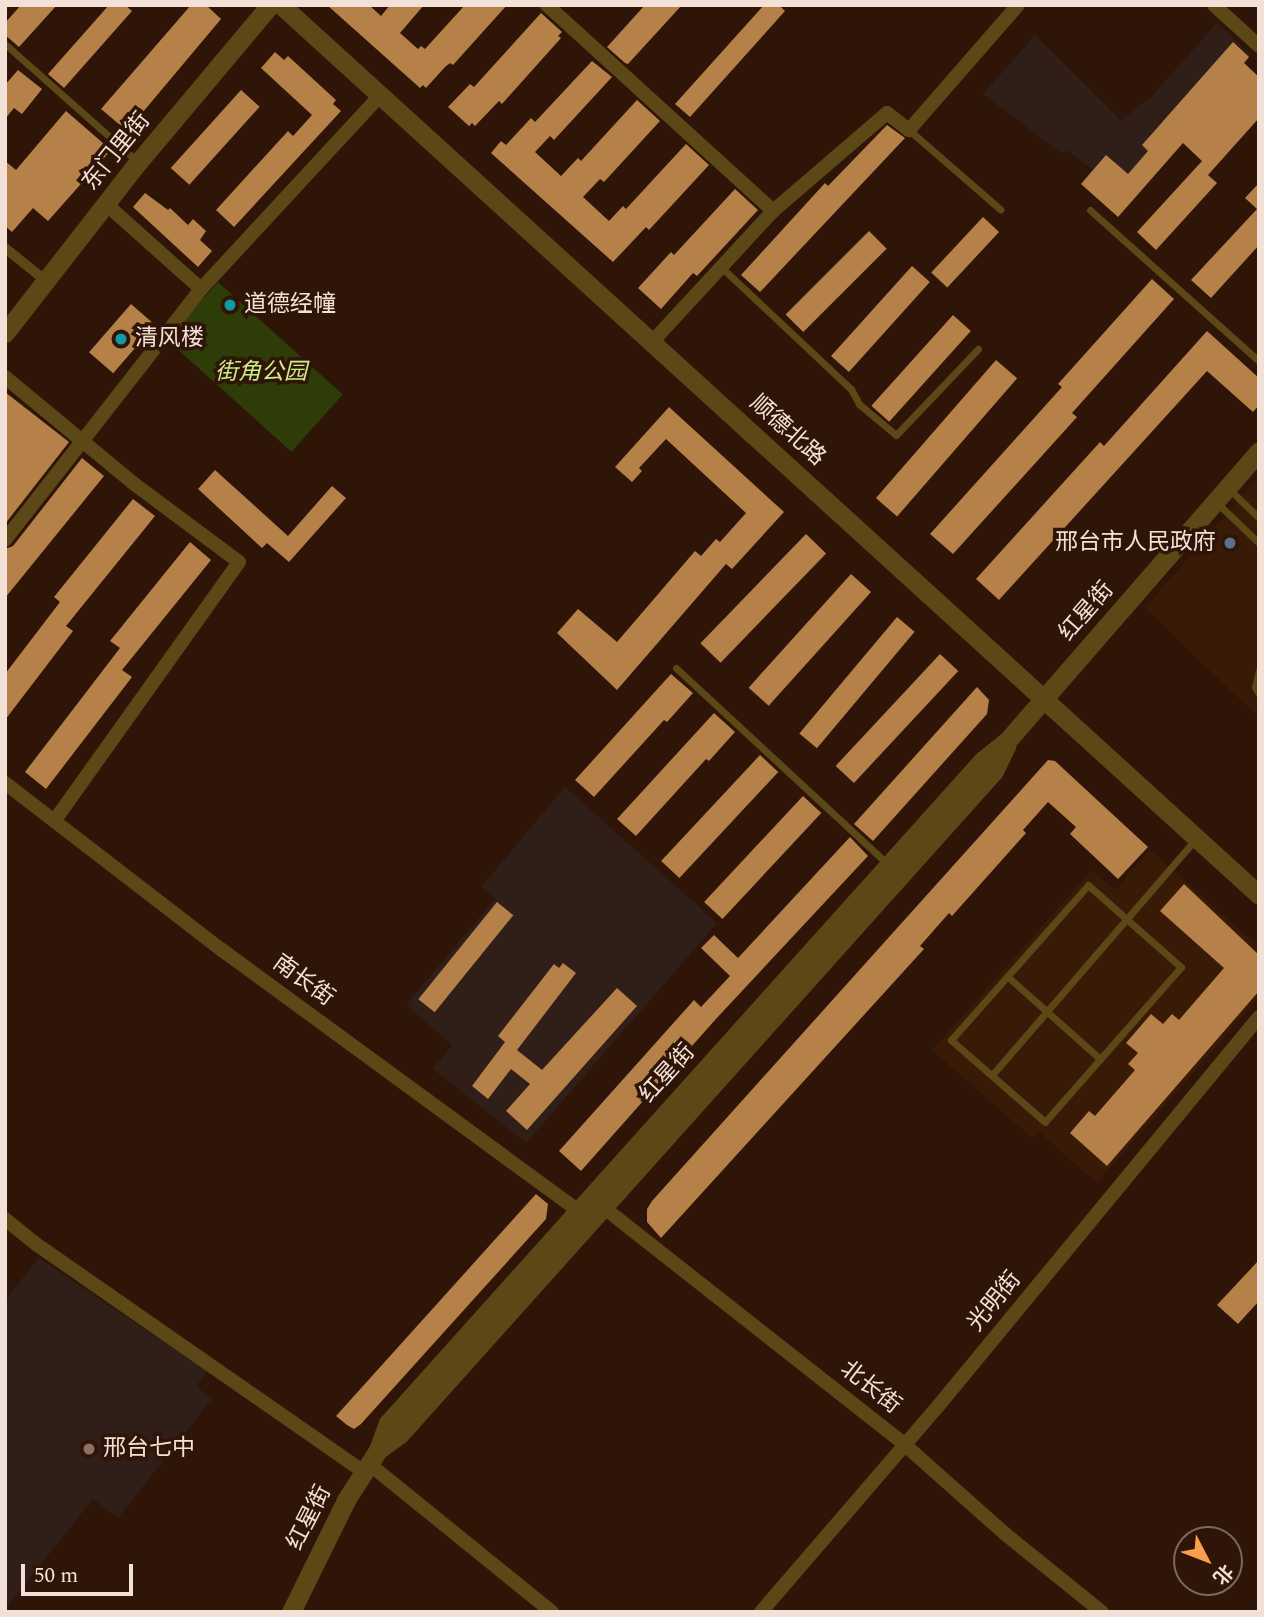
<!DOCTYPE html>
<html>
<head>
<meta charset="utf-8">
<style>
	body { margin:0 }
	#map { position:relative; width:1264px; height:1617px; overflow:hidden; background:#2e1507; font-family:Spectral,"Noto Sans SC",serif }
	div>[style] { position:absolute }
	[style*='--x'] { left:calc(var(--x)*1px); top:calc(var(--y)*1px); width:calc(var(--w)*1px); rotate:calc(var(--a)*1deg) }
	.built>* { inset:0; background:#391a07 }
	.education>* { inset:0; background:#301e19 }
	.green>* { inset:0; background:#2e3d08; transform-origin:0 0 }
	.building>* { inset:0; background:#b68049; transform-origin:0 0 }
	.service>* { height:7px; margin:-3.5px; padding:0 3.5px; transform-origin:3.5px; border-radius:3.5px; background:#5c4816 }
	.pedestrian>* { height:10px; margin:-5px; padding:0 5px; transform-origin:5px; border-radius:5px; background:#5c4816 }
	.minor>* { height:14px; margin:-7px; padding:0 7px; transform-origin:7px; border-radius:7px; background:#5c4816 }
	.tertiary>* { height:19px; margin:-9.5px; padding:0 9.5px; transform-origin:9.5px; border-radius:9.5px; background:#5c4816 }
	.dots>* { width:19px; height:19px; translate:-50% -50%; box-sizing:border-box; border:4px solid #2e1507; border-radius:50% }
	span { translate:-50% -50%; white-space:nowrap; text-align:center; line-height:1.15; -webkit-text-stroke:7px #2e1507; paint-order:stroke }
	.street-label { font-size:23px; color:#f3e1d8 }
	.poi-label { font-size:23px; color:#f3e1d8 }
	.left { translate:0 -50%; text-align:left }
	.right { translate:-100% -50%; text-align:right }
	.park-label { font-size:23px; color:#caec8b; font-style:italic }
	.frame { position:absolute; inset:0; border:7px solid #f3e1d8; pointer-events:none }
	.north { position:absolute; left:1173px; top:1526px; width:70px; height:70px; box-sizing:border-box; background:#2e1507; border:2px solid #7d675b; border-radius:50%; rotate:132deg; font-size:19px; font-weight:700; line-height:28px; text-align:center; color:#f3e1d8 }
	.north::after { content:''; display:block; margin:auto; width:24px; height:32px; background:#fa9f4f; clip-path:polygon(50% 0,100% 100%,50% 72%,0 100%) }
	.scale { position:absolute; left:21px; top:1564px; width:112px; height:32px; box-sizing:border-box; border:4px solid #f3e1d8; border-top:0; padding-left:9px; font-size:21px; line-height:24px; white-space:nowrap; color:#f3e1d8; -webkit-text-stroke:5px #2e1507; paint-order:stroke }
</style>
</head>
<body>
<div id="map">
	<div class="built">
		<div style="clip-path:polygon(1259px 477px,1259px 718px,1145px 608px)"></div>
		<div style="clip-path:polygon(1150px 850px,1259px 947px,1259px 998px,1097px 1183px,1038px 1131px,1032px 1138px,932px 1050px,1092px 870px,1115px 890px)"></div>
	</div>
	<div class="education">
		<div style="clip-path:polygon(1217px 23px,1251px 55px,1179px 136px,1183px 143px,1118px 217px,1081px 184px,1092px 169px,1066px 150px,1062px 154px,983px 94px,1035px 35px,1121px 120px,1150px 98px)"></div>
		<div style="clip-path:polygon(565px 787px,717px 923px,526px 1143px,433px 1069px,452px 1045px,406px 1005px,495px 899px,481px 887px)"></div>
		<div style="clip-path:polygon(39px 1258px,207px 1371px,196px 1386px,212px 1399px,118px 1518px,93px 1499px,5px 1609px,5px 1300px)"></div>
	</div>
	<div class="green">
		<div style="left:218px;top:282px;width:168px;height:77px;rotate:42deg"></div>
	</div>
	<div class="building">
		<div style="clip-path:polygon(21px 5px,57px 5px,19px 47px,5px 35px,5px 23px)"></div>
		<div style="clip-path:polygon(109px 5px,125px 5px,132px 11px,64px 88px,48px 74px)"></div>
		<div style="clip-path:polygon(191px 5px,206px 5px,221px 19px,127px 131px,101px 109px)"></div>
		<div style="clip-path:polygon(327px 5px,369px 5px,381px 16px,390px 5px,424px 5px,400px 33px,418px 49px,421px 46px,425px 49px,465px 5px,507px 5px,453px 65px,450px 63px,445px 67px,426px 88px,423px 85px,420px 88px)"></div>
		<div style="clip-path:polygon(645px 5px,682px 5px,628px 64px,625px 63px,607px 47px)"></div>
		<div style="clip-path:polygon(764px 5px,779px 5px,785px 11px,690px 117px,675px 104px)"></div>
		<div style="clip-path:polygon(541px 13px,562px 32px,558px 36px,561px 38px,502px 104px,499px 101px,475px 126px,472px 123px,469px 126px,448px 107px,470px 84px,474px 87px)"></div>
		<div style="clip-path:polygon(1233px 42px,1249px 57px,1244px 63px,1259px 77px,1259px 118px,1208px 175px,1217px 183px,1156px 250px,1137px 232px,1202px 161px,1183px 143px,1118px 217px,1081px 184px,1106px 155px,1128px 174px,1148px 151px,1142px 145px)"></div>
		<div style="clip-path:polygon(275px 52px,284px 60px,288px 56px,336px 100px,333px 104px,341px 111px,234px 227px,216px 210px,288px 131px,293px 136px,312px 115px,261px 68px)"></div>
		<div style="clip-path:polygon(592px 61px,612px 77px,554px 140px,550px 136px,535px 152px,561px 176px,578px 158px,581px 161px,637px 100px,660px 121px,604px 182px,600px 179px,583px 197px,609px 221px,623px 206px,626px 209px,686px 144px,709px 165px,649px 230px,646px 227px,613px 262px,491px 153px,501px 141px,506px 145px,531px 118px,535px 122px)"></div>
		<div style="clip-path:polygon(18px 70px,42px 89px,22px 114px,14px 108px,5px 119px,5px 85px)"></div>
		<div style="left:241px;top:90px;width:25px;height:105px;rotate:42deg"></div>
		<div style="clip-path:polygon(66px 111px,111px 150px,48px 221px,33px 208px,12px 232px,5px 226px,5px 161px,16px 170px)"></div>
		<div style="clip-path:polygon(887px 125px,905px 138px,760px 292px,741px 275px,825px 183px,828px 186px)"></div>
		<div style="clip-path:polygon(1259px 183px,1259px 245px,1211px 298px,1191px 280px,1257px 209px,1245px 198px)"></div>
		<div style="clip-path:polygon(735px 189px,758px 210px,697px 276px,693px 273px,661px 309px,638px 288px,671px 252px,674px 255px)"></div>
		<div style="clip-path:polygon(145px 193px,168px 210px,170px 208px,188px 225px,193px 219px,206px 231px,200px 240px,212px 251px,198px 267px,133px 207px)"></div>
		<div style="left:983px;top:217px;width:22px;height:76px;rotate:43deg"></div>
		<div style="left:869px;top:231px;width:25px;height:118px;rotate:45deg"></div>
		<div style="left:912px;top:266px;width:24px;height:121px;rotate:42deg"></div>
		<div style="clip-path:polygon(1152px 279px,1174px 299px,1072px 413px,1077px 417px,953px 554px,930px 534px,1062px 387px,1058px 384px)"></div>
		<div style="left:131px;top:304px;width:32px;height:64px;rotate:41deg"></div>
		<div style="left:953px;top:315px;width:24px;height:122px;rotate:42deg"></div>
		<div style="clip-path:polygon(1207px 331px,1259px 378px,1259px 405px,1253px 412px,1207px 371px,999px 600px,976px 579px,1100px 442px,1104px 446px)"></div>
		<div style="left:996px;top:360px;width:28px;height:183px;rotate:41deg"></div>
		<div style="clip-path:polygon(5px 392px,69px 442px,5px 524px)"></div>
		<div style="clip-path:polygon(669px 407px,784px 512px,732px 569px,726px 564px,617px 690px,557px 633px,578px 609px,617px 642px,695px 551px,701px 556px,716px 539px,720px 542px,746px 513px,666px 439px,639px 468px,642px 471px,632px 482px,615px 467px)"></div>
		<div style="clip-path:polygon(82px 458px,104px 476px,5px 598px,5px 549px,13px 546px)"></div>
		<div style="clip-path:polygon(215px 470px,288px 536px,332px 486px,346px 498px,289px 562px,267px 543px,262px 548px,198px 489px)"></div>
		<div style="clip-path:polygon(133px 499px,155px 516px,66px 626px,73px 631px,5px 720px,5px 674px,60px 602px,54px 597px)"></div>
		<div style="left:806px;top:534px;width:28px;height:152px;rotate:44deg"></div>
		<div style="clip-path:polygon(190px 542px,211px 560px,122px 670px,132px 677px,46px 789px,25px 772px,120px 648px,110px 641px)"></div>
		<div style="left:851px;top:574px;width:27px;height:153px;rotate:42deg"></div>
		<div style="left:897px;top:617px;width:23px;height:152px;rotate:40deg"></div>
		<div style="left:940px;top:654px;width:25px;height:153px;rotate:43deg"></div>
		<div style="clip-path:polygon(671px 674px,693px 693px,667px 722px,664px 720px,594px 797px,575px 780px)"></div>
		<div style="clip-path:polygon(977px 687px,989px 700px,987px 714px,873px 841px,854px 824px)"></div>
		<div style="clip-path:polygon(714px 713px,735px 732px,709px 761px,706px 759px,636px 836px,617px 819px)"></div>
		<div style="left:760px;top:755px;width:25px;height:145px;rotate:43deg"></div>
		<div style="clip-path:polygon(1048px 760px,1055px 761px,1148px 847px,1118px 879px,1070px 834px,1076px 827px,1048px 802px,1023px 830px,1026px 833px,952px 916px,949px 913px,920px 946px,924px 949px,661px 1238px,647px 1222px,647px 1209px,652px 1201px)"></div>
		<div style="left:803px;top:796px;width:25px;height:145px;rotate:43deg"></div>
		<div style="clip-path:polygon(850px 837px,868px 856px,715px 1020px,581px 1171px,559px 1151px,694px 1000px,701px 1007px,730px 976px,701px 948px,714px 935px,738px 958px)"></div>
		<div style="clip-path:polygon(1184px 884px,1259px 955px,1259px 991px,1107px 1166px,1070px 1133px,1089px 1111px,1095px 1116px,1135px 1070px,1128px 1064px,1138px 1053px,1126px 1043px,1151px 1014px,1163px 1024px,1172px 1014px,1179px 1020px,1224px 968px,1160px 911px)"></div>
		<div style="left:497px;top:902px;width:21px;height:125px;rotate:39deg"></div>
		<div style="clip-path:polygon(563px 963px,576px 973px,517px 1050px,542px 1070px,617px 988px,637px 1006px,527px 1130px,506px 1111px,530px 1084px,511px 1069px,488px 1099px,472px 1086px,505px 1042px,498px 1036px,554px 964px,559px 968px)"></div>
		<div style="clip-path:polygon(536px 1194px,548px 1204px,546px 1219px,361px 1424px,354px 1429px,347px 1425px,336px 1416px)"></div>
		<div style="clip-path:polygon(1259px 1260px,1259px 1301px,1238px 1324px,1217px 1305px)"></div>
	</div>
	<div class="service">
		<div style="--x:5;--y:44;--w:178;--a:41.6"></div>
		<div style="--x:909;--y:130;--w:121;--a:41"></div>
		<div style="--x:1090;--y:210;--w:227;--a:41.8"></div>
		<div style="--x:721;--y:267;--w:178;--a:43.2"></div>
		<div style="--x:851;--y:389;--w:17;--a:62"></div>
		<div style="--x:859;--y:404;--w:48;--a:40"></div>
		<div style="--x:896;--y:435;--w:119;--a:-46.4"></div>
		<div style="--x:1229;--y:489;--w:42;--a:44"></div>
		<div style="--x:1216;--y:502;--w:59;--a:43.6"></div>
		<div style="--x:676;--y:668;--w:289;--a:42.8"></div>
		<div style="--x:1259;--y:670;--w:17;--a:103"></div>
		<div style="--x:1255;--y:687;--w:8;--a:60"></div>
		<div style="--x:1088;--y:885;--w:124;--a:41.4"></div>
		<div style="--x:1181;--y:967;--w:206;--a:131.3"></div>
		<div style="--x:1045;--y:1122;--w:125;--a:-138.9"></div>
		<div style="--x:951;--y:1040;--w:207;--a:-48.5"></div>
		<div style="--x:1007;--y:976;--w:125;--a:41.7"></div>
		<div style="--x:992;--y:1075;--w:312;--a:-49.2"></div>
	</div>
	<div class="pedestrian">
		<div style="--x:5;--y:248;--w:53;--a:38.8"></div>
	</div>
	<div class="minor">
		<div style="--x:547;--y:5;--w:306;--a:42.3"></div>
		<div style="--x:1214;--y:5;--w:61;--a:42.3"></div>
		<div style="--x:106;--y:204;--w:127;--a:41.8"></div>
		<div style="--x:653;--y:341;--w:177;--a:-47.3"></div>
		<div style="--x:773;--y:211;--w:150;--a:-40.7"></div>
		<div style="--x:887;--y:113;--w:28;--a:38"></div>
		<div style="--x:909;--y:130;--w:166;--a:-48.9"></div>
		<div style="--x:5;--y:377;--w:166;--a:39.6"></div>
		<div style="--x:133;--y:483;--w:132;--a:36.7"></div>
		<div style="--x:239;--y:562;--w:318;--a:125.5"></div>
		<div style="--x:5;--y:540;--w:318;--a:-52"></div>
		<div style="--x:201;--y:289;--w:263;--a:-47.2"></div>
		<div style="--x:5;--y:783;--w:274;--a:37.6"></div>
		<div style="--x:222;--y:950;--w:441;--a:36.2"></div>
		<div style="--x:603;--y:1207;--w:385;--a:38.2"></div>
		<div style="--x:905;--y:1445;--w:132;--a:41.6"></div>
		<div style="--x:1004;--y:1533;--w:126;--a:38.9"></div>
		<div style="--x:5;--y:1219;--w:40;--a:39"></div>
		<div style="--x:36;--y:1244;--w:398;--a:34.8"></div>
		<div style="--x:368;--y:1463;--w:237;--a:39"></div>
		<div style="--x:761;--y:1612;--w:273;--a:-49.3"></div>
		<div style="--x:939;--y:1405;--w:503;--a:-50.49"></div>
	</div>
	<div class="tertiary">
		<div style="--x:281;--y:5;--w:1322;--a:42.3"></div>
		<div style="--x:5;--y:333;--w:212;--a:-52.1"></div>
		<div style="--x:135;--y:166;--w:210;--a:-50"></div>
		<div style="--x:378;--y:1450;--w:27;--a:-36"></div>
		<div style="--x:400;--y:1434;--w:890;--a:-48.14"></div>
		<div style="--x:994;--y:771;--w:28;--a:-64"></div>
		<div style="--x:291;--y:1612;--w:125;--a:-63.8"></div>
		<div style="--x:346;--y:1500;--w:59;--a:-57.4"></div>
		<div style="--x:378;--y:1450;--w:29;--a:-70"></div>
		<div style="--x:388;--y:1423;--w:889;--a:-48.1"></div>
		<div style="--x:982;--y:761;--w:32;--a:-39"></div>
		<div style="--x:1007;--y:741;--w:384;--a:-49"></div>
	</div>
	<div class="dots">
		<div style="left:230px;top:305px;background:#0f9aa8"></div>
		<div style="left:121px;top:339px;background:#0f9aa8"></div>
		<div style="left:1230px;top:543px;background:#5c6f8a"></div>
		<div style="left:89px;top:1449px;background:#8d6e63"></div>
	</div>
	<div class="street-label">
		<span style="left:117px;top:152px;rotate:-51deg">东门里街</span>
		<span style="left:787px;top:431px;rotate:42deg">顺德北路</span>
		<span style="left:1087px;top:612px;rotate:-49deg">红星街</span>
		<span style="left:303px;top:981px;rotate:36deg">南长街</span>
		<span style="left:668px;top:1074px;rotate:-48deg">红星街</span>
		<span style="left:995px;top:1302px;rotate:-51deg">光明街</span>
		<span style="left:870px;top:1388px;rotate:38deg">北长街</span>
		<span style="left:310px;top:1518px;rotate:-63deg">红星街</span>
	</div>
	<div class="poi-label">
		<span class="left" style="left:244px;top:305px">道德经幢</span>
		<span class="left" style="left:135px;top:339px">清风楼</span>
		<span class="right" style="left:1216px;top:543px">邢台市人民政府</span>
		<span class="left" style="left:103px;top:1449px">邢台七中</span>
	</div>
	<div class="park-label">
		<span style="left:261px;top:373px">街角公园</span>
	</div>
	<div class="frame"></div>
	<div class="north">北</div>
	<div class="scale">50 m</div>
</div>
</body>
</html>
